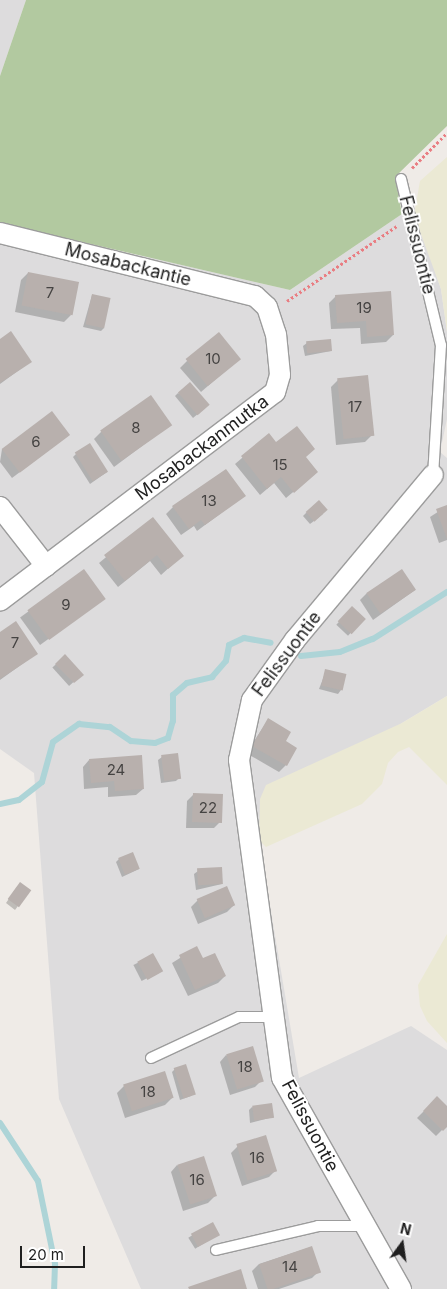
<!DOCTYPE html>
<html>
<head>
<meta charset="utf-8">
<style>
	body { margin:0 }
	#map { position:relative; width:447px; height:1289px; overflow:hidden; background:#efebe7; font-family:Inter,sans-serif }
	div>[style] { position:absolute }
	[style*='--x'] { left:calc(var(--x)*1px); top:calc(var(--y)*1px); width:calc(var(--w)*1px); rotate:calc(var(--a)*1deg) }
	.residential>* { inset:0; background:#dddcdd }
	.farmland>* { inset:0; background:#ebe9d4 }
	.forest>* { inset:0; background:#b2c9a0 }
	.shadow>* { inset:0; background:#0003; transform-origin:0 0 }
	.stream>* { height:6px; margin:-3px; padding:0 3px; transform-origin:3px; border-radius:3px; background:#add4d7 }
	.building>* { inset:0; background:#b8b0ad; transform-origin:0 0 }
	.path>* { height:3px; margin-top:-1.5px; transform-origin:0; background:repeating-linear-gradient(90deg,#e97d82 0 2.5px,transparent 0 5px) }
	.roads { filter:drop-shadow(1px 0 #9c9c9c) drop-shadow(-1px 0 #9c9c9c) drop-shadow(0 1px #9c9c9c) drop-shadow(0 -1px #9c9c9c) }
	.lane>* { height:10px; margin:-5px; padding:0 5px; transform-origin:5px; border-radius:5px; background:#fff }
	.street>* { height:20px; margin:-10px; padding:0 10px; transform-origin:10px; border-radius:10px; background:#fff }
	span { translate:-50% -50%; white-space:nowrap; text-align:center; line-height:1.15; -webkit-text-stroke:4px #fff; paint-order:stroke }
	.number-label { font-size:15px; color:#454342 }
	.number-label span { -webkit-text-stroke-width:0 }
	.street-label { font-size:18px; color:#1f1f1f }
	.north { position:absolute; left:377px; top:1219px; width:50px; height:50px; -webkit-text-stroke:4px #fff; paint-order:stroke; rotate:14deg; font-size:14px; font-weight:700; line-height:20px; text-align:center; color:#1f1f1f }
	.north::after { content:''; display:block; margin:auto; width:18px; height:22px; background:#1f1f1f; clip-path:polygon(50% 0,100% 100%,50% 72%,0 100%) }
	.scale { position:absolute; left:20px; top:1246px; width:65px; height:22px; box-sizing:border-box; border:2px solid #1f1f1f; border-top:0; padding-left:6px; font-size:15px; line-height:18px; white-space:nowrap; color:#1f1f1f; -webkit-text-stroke:4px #fff; paint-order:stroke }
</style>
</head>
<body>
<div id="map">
	<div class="residential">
		<div style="clip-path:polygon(0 0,26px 0,0 76px)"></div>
		<div style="clip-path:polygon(402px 214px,414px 215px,422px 232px,441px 289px,447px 332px,447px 419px,440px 452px,447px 458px,447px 696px,402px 723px,259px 840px,299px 1078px,411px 1026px,447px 1050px,447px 1289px,141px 1289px,59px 1099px,34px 773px,0 749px,0 223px,290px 290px)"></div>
	</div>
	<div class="farmland">
		<div style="clip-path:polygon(447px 157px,447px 332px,441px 289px,414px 215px,420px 181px)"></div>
		<div style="clip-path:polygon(447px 696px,447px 785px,409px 747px,398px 752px,388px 763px,382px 784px,362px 804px,266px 847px,259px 840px,260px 799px,266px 785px,402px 723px)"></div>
		<div style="clip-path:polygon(447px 934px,447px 1043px,427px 1021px,420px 1006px,418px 985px)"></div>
	</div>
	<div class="forest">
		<div style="clip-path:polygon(26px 0,447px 0,447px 126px,395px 177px,402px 214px,290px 290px,0 223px,0 76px)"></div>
	</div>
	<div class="shadow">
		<div style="clip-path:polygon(28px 273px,71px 315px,64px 322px,15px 312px,21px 280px)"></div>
		<div style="clip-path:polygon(92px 295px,104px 328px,101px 331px,83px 327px)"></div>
		<div style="clip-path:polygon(336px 296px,393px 335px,386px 342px,361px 344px,360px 328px,331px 329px,329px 303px)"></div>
		<div style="clip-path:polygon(0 341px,30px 362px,0 384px)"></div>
		<div style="clip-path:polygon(307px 343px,331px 351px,305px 356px,303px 346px)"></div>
		<div style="clip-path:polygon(187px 361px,232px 365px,201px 392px,180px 368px)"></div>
		<div style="clip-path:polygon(338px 380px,372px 435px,365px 442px,336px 445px,331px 387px)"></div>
		<div style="clip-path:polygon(178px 393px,205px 408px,193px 418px,175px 396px)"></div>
		<div style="clip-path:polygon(170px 425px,114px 467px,94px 439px,101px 432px)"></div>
		<div style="clip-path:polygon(69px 435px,12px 478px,0 462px,2px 449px)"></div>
		<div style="clip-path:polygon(269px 435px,276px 444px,304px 458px,317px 472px,286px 498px,274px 483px,260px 495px,235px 464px)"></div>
		<div style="clip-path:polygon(76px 454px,107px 472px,90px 484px,73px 457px)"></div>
		<div style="clip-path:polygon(244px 496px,197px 531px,194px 526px,181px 535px,166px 514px,173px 507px)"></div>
		<div style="clip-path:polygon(447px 506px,447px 540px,439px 543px,430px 517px)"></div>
		<div style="clip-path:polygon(306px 513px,323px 514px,310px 524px,303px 516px)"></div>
		<div style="clip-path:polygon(152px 519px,182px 556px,161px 575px,150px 561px,118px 587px,99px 563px)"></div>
		<div style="left:84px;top:571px;width:34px;height:79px;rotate:54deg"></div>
		<div style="clip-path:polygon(415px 590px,373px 620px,360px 600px,367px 593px)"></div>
		<div style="left:352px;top:608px;width:16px;height:23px;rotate:43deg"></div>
		<div style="clip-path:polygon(0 633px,36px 654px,0 680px)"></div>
		<div style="left:65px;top:656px;width:25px;height:17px;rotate:48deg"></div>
		<div style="clip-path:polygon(326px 671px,341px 690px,338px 694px,319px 689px)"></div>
		<div style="clip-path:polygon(268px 720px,286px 765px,279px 772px,246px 753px)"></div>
		<div style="clip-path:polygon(162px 757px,179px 778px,176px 781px,161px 783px,158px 760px)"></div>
		<div style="clip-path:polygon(89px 760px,143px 789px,136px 795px,108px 797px,108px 787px,84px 789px,83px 767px)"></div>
		<div style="clip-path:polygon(193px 795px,221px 821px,214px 828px,186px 828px,187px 801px)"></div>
		<div style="clip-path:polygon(119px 859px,139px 869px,122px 877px,116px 862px)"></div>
		<div style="clip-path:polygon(198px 871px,222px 884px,196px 890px,194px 874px)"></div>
		<div style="clip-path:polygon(17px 887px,29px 891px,15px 910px,6px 903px)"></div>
		<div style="clip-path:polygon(198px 900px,234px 905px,227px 912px,198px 924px,191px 907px)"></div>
		<div style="clip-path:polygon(196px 948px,202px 960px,225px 976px,218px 983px,188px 996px,172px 963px)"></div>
		<div style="left:153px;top:955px;width:18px;height:22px;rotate:63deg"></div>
		<div style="clip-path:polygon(226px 1055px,262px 1080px,255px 1087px,230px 1095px,220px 1062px)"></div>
		<div style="clip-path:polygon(175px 1069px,194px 1093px,191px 1096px,180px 1100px,172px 1072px)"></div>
		<div style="clip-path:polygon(124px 1086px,172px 1098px,165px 1105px,125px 1118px,117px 1093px)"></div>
		<div style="clip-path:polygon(437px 1098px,447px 1108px,447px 1125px,436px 1136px,417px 1118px)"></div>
		<div style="clip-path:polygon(252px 1107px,273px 1117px,250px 1123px,249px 1110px)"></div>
		<div style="clip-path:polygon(238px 1146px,276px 1170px,269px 1177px,242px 1186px,231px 1153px)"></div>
		<div style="clip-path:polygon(177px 1165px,215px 1196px,208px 1203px,183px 1211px,171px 1172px)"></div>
		<div style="left:212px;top:1223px;width:13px;height:28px;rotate:58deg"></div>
		<div style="clip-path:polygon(311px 1247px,319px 1271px,312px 1278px,279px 1289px,258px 1289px,252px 1271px,259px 1264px)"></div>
	</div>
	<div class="stream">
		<div style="--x:301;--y:656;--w:39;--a:-6"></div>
		<div style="--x:340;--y:652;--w:35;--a:-22"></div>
		<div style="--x:373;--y:639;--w:88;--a:-32.4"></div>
		<div style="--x:0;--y:804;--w:19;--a:-12"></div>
		<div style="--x:19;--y:800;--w:29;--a:-38"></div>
		<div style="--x:42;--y:782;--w:41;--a:-74.6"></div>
		<div style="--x:53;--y:742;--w:32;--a:-35"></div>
		<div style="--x:79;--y:724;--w:31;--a:6"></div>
		<div style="--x:110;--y:727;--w:25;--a:34"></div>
		<div style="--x:131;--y:741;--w:24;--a:5"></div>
		<div style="--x:155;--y:743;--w:14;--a:-21"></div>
		<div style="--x:168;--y:738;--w:18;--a:-74"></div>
		<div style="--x:173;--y:721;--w:26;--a:-90"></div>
		<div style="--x:173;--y:695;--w:18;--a:-41"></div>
		<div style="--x:187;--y:683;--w:26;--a:-13"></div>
		<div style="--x:212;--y:677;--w:21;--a:-49"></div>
		<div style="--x:226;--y:661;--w:16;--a:-79"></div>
		<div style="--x:229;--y:645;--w:17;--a:-25"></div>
		<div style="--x:244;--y:638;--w:27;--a:10"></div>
		<div style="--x:0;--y:1123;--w:69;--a:56.8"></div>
		<div style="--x:38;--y:1181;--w:85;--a:78.4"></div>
		<div style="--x:55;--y:1264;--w:25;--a:92"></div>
	</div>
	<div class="building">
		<div style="left:28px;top:272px;width:52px;height:34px;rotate:11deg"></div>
		<div style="clip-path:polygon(391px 291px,394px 335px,367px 337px,366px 321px,337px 323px,335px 295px)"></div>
		<div style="left:92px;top:294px;width:19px;height:31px;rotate:12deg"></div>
		<div style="clip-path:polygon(11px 331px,32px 362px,0 383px,0 339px)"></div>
		<div style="left:219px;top:332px;width:35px;height:43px;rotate:51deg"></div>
		<div style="left:331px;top:339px;width:12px;height:25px;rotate:85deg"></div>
		<div style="left:368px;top:375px;width:61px;height:31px;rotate:84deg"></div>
		<div style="left:190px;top:382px;width:30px;height:16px;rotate:49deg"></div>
		<div style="left:151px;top:395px;width:37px;height:62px;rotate:55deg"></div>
		<div style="left:52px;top:411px;width:30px;height:63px;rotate:53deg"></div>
		<div style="clip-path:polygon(297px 426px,315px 449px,306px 457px,318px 472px,294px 493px,281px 477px,267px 489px,241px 456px,269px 433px,276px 442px)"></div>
		<div style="left:90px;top:443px;width:34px;height:18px;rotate:58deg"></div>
		<div style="clip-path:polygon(226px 469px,246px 496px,205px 525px,201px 520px,189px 529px,172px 506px)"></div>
		<div style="left:319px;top:500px;width:13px;height:18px;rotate:48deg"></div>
		<div style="clip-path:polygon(447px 505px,447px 539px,436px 509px)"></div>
		<div style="clip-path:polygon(153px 517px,184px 556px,168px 569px,157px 555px,125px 581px,104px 555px)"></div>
		<div style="left:84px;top:569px;width:37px;height:70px;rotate:54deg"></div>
		<div style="left:402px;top:569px;width:25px;height:43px;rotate:56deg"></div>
		<div style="left:352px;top:606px;width:19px;height:21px;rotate:43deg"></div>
		<div style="clip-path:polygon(16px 621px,38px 654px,0 679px,0 632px)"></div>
		<div style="clip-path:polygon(65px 654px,84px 675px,74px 683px,55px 664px)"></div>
		<div style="left:325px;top:669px;width:22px;height:17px;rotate:13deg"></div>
		<div style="clip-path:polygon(268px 718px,291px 732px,286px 741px,297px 748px,287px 766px,252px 746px)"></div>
		<div style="left:178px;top:753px;width:26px;height:17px;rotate:83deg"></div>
		<div style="clip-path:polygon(142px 755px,144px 789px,115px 791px,114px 781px,91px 783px,89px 759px)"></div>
		<div style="left:193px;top:793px;width:30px;height:29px;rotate:2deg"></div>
		<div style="left:133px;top:852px;width:18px;height:16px;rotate:68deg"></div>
		<div style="left:222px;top:867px;width:17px;height:25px;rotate:87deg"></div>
		<div style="left:20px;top:882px;width:14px;height:21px;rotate:36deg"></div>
		<div style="left:227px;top:886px;width:21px;height:33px;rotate:67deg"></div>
		<div style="clip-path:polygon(197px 946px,203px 958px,215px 953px,226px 976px,195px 990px,179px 955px)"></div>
		<div style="left:153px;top:953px;width:21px;height:18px;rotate:61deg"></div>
		<div style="left:253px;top:1046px;width:37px;height:28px;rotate:73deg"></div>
		<div style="left:186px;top:1064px;width:32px;height:13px;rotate:72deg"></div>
		<div style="left:165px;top:1071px;width:28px;height:44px;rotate:72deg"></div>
		<div style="clip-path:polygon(437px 1096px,447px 1106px,447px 1127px,443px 1131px,423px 1111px)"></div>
		<div style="left:272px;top:1103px;width:15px;height:20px;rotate:82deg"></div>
		<div style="left:266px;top:1135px;width:38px;height:31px;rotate:73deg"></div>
		<div style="left:204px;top:1156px;width:42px;height:28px;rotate:72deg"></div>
		<div style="left:213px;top:1222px;width:15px;height:25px;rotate:62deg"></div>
		<div style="left:312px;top:1246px;width:28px;height:56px;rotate:71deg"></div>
		<div style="clip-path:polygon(241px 1269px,247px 1289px,189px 1289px,188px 1287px)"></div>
	</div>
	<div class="path">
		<div style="--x:412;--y:168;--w:49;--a:-45"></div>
		<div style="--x:287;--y:301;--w:133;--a:-34.3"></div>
	</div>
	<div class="roads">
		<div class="lane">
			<div style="--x:401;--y:179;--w:171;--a:76.5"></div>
			<div style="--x:441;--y:345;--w:130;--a:93.5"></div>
			<div style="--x:151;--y:1058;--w:97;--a:-25"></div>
			<div style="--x:239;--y:1017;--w:35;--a:0"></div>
			<div style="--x:216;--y:1250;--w:105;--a:-13.2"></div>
			<div style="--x:318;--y:1226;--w:47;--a:0"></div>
		</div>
		<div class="street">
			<div style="--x:0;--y:233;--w:263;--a:13.9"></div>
			<div style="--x:255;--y:296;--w:16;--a:43"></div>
			<div style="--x:267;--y:307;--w:28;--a:72"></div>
			<div style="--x:276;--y:334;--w:41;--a:84.4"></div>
			<div style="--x:280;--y:375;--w:18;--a:106"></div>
			<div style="--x:275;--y:392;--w:345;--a:142.8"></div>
			<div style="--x:0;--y:507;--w:75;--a:52.1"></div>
			<div style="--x:401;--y:1289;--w:242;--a:-119.4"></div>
			<div style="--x:282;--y:1078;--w:321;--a:-97.7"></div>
			<div style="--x:239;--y:760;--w:61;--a:-77.8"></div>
			<div style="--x:252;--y:700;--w:74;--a:-54.4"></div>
			<div style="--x:295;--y:640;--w:215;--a:-50.1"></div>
		</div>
	</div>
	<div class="number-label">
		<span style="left:50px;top:293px">7</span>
		<span style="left:364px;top:308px">19</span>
		<span style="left:213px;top:359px">10</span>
		<span style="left:355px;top:407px">17</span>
		<span style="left:136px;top:428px">8</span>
		<span style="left:36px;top:442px">6</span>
		<span style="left:280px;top:465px">15</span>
		<span style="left:209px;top:501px">13</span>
		<span style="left:66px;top:605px">9</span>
		<span style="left:15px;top:643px">7</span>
		<span style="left:116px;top:770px">24</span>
		<span style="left:208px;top:808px">22</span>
		<span style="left:245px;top:1067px">18</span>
		<span style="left:148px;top:1092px">18</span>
		<span style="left:257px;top:1158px">16</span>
		<span style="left:197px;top:1180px">16</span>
		<span style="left:290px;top:1267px">14</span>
	</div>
	<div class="street-label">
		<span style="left:417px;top:245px;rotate:76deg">Felissuontie</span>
		<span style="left:128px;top:265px;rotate:14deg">Mosabackantie</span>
		<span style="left:202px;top:448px;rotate:-37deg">Mosabackanmutka</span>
		<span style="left:287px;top:654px;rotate:-53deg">Felissuontie</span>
		<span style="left:310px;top:1126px;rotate:62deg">Felissuontie</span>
	</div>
	<div class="north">N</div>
	<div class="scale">20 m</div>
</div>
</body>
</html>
